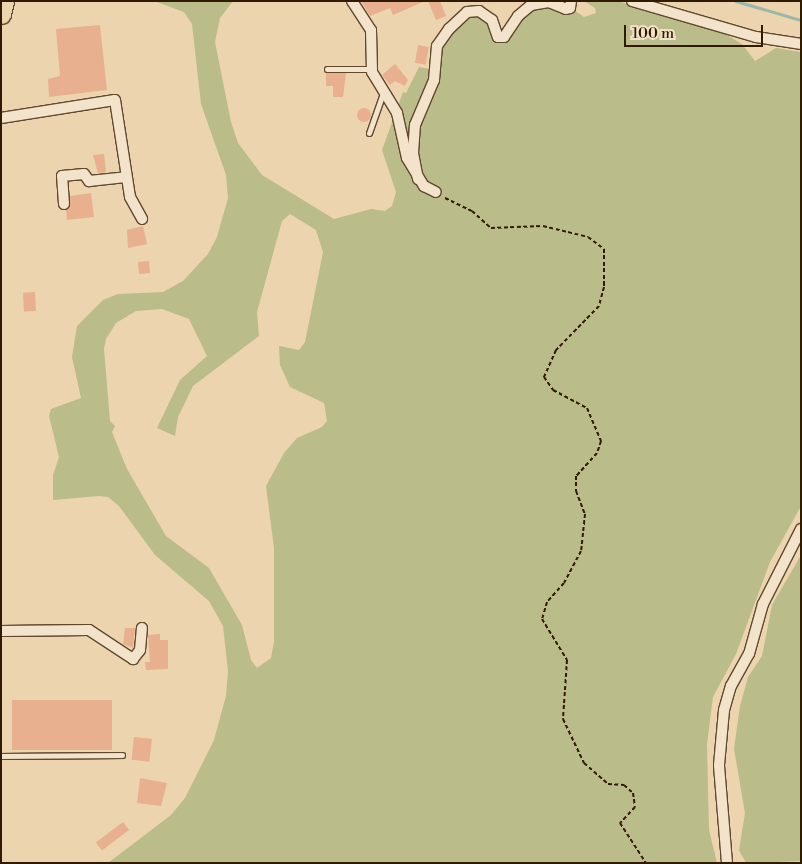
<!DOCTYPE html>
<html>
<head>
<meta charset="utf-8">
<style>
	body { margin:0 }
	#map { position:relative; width:802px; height:864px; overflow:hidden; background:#ecd4ae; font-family:"Libre Bodoni",serif }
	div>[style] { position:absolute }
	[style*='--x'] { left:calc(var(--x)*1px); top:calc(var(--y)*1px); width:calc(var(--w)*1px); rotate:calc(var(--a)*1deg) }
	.green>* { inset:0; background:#babc89 }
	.stream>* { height:2.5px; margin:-1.25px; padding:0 1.25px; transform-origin:1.25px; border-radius:1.25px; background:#99b8a9 }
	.building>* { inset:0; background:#e8b08f; transform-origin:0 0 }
	.round { border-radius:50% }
	.path>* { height:2px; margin-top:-1px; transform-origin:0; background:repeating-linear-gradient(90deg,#301a02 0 4px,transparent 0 6.5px) }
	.roads { filter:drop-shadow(1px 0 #5f482d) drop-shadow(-1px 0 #5f482d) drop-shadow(0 1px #5f482d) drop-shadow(0 -1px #5f482d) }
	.lane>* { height:5px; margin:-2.5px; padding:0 2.5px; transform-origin:2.5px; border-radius:2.5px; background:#f3e3ca }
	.street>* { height:10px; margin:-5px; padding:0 5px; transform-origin:5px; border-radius:5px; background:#f3e3ca }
	.highway>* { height:19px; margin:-9.5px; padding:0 9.5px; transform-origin:9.5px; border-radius:9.5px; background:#ecd4ae }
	span { translate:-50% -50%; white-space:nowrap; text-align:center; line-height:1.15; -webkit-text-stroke:4px #f3e3ca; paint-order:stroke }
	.frame { position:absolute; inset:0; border:2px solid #301a02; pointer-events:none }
	.scale { position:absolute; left:624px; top:25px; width:139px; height:22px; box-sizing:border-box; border:2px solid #301a02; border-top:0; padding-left:6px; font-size:15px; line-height:18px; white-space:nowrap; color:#301a02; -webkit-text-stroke:4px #f3e3ca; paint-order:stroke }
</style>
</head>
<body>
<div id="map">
	<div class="green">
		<div style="clip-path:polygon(evenodd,154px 1px,233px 1px,220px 18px,215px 42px,231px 122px,238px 143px,262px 175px,334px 219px,371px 209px,385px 211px,392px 206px,396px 192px,382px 150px,403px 92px,406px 93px,419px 67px,435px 70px,435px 59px,455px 22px,479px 11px,499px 37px,531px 5px,574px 10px,584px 17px,596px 13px,595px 8px,584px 1px,618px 1px,725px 34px,742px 44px,755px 61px,776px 48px,801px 52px,801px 506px,770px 562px,736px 654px,713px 697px,707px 744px,709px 830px,717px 863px,108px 863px,171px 815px,185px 798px,214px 740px,226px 696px,228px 671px,223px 626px,209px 601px,155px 555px,119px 506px,108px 497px,99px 496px,53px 500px,53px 475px,59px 457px,49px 416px,51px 409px,81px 398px,72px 357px,77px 326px,103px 300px,118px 294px,163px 292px,183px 281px,208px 254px,217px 237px,228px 198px,226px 175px,201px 104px,192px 24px,184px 12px,154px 1px,290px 214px,316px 230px,323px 252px,305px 342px,299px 350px,279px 346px,280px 365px,290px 387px,324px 403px,327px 421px,322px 427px,297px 438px,284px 453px,266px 486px,274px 548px,274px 642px,271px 658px,257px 668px,251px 660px,242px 625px,209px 568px,166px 536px,127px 469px,112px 432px,115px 426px,110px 421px,104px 349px,106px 339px,116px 323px,136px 311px,162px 309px,189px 319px,207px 356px,180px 380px,157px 428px,175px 436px,178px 417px,193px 386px,259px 336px,257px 312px,282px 221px,290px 214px)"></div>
		<div style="clip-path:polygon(801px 555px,801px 861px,746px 863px,739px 850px,745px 813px,734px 749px,740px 706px,748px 677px,762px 656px,772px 605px)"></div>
	</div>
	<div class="stream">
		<div style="--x:736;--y:1;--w:68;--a:16.3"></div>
	</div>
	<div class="building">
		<div style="clip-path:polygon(361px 1px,425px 1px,393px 15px,390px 8px,370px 16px)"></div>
		<div style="clip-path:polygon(428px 1px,440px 1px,446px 16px,436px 20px)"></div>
		<div style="clip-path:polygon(100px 25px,107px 90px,49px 97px,48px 79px,60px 76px,56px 29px)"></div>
		<div style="left:418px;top:45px;width:11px;height:18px;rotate:10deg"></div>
		<div style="clip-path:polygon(395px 64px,408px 80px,405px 86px,395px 81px,390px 85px,382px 75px)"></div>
		<div style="clip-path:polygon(326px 73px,346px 73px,343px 97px,333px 97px,333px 86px,326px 86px)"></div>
		<div class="round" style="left:357px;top:108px;width:14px;height:14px"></div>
		<div style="clip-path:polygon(104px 154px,106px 172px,98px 173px,93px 155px)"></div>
		<div style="clip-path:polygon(91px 193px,94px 217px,67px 220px,66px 210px,70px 207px,70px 196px)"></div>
		<div style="clip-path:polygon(143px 226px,147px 244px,128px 248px,127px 230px)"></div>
		<div style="left:149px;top:261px;width:12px;height:11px;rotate:85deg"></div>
		<div style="left:35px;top:292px;width:19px;height:12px;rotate:87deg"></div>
		<div style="clip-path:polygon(125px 628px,135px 628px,133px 648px,123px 644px)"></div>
		<div style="clip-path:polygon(160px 634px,160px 640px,168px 640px,168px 669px,146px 670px,145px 662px,150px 662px,148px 635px)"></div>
		<div style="left:112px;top:700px;width:50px;height:100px;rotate:90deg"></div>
		<div style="left:134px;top:737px;width:18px;height:23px;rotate:6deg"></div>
		<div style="clip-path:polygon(140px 778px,167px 783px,161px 806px,137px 803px)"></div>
		<div style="left:123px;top:822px;width:10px;height:34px;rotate:53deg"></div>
	</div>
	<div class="path">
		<div style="--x:445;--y:198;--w:30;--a:26"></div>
		<div style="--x:472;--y:211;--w:25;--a:42"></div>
		<div style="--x:491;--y:228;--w:52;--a:-2.2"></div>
		<div style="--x:543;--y:226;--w:46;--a:13.7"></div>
		<div style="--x:588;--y:237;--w:20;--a:37"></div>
		<div style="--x:604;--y:249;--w:38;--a:90"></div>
		<div style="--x:604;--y:287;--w:20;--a:105"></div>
		<div style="--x:599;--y:306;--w:62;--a:134.3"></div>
		<div style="--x:556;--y:350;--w:30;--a:114"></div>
		<div style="--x:544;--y:377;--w:16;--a:55"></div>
		<div style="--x:553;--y:390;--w:38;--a:28"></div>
		<div style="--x:587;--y:408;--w:36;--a:67"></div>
		<div style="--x:601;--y:441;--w:13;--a:108"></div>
		<div style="--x:597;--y:453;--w:31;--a:132"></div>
		<div style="--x:576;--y:476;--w:15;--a:90"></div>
		<div style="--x:576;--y:491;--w:25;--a:69"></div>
		<div style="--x:585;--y:514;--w:37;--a:96"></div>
		<div style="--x:581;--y:551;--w:36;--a:118"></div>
		<div style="--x:564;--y:583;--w:25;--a:132"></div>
		<div style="--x:547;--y:602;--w:18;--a:106"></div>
		<div style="--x:542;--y:619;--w:48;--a:58.6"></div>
		<div style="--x:567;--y:660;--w:59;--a:93.9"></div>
		<div style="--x:563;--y:719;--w:49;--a:64.5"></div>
		<div style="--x:584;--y:763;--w:32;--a:41"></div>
		<div style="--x:608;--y:784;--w:16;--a:4"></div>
		<div style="--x:624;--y:785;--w:12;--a:42"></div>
		<div style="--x:633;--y:793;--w:14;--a:82"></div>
		<div style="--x:635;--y:807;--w:22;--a:133"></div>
		<div style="--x:620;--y:823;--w:48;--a:57"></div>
	</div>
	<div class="roads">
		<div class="lane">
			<div style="--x:327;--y:69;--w:44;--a:0"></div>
			<div style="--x:369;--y:133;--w:42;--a:-70.7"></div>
			<div style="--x:1;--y:756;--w:121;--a:-0.5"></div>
		</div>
		<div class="street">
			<div style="--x:352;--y:1;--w:35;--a:57"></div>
			<div style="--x:371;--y:30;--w:42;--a:88.6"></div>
			<div style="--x:372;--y:72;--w:48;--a:58.6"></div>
			<div style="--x:397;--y:113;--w:46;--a:77.5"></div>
			<div style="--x:407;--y:158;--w:33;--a:59"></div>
			<div style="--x:424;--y:186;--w:13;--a:27"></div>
			<div style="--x:632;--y:1;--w:129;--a:16.2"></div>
			<div style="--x:756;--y:37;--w:46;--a:8.8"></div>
			<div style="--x:1;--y:118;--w:115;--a:-9"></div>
			<div style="--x:115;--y:100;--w:98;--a:81.2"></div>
			<div style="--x:130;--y:197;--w:25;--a:61"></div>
			<div style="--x:418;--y:179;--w:26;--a:-101"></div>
			<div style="--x:413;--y:153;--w:28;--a:-86"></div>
			<div style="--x:415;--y:125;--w:49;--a:-67.1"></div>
			<div style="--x:434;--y:80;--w:34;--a:-85"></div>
			<div style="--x:437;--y:46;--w:21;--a:-55"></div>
			<div style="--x:449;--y:29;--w:25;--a:-43"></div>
			<div style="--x:467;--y:12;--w:12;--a:-5"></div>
			<div style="--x:479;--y:11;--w:16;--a:35"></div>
			<div style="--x:492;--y:20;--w:18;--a:71"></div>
			<div style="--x:498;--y:37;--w:6;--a:0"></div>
			<div style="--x:504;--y:37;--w:25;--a:-56"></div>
			<div style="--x:518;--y:16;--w:17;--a:-40"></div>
			<div style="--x:531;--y:5;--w:18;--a:-9"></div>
			<div style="--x:549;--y:2;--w:18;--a:22"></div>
			<div style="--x:566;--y:9;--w:4;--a:-14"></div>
			<div style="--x:570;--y:8;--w:7;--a:-82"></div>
			<div style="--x:64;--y:204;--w:28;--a:-94"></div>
			<div style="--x:62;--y:176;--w:22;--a:-5"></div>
			<div style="--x:84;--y:174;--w:9;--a:54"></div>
			<div style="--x:89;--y:181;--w:37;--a:-6"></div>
			<div style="--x:1;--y:631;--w:88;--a:-0.7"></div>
			<div style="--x:89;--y:630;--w:53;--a:33.4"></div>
			<div style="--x:133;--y:659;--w:11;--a:-52"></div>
			<div style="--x:140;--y:650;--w:22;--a:-85"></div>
			<div style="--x:727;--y:863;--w:98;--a:-94.7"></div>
			<div style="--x:719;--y:765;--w:55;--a:-84.8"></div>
			<div style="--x:724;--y:710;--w:25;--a:-74"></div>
			<div style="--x:731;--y:686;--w:37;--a:-61"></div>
			<div style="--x:749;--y:654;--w:52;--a:-74.4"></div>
			<div style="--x:763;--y:604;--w:84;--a:-63.1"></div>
		</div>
		<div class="highway">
			<div style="--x:1;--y:14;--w:13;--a:-77"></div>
		</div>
	</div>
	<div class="frame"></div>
	<div class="scale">100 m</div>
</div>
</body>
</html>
